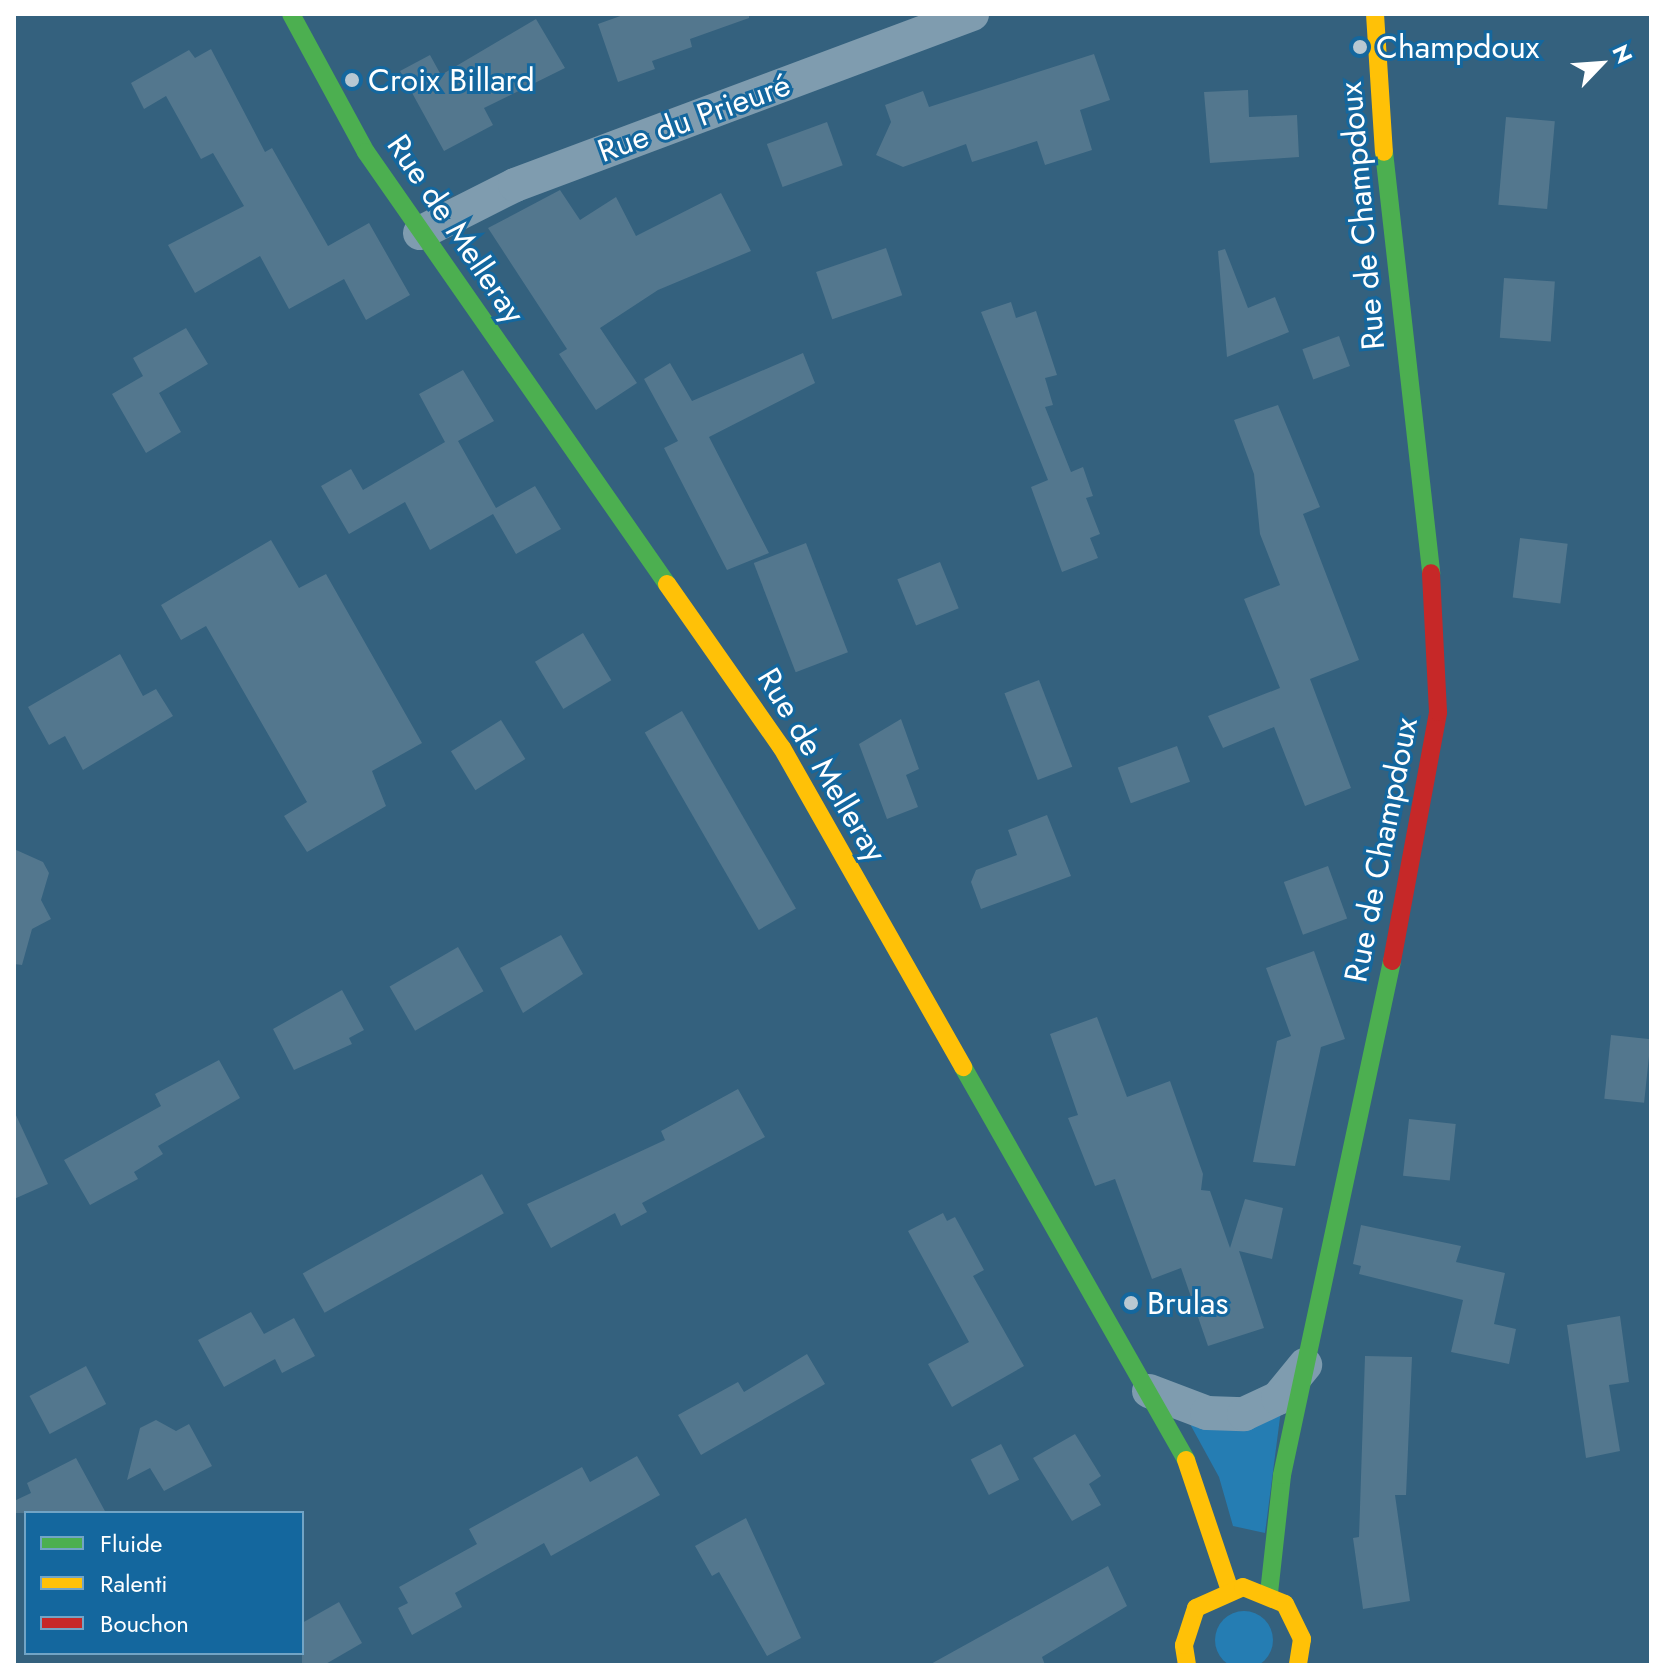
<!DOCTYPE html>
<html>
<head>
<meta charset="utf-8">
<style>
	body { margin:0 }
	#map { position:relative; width:1665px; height:1679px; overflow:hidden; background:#34617e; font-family:Jost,sans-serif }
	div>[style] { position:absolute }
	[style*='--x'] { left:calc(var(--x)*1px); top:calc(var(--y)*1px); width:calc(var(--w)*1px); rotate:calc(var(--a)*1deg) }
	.green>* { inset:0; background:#257db3 }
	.round { border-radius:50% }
	.building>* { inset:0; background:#53778e; transform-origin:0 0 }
	.street>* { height:34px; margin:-17px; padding:0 17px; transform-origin:17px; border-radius:17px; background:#7f9caf }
	.fast>* { height:18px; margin:-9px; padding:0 9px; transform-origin:9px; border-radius:9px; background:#4caf50 }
	.slow>* { height:18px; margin:-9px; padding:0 9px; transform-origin:9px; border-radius:9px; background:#ffc107 }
	.jam>* { height:18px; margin:-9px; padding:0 9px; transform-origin:9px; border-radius:9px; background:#c62828 }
	.dots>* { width:22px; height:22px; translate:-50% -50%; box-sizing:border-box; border:4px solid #14679e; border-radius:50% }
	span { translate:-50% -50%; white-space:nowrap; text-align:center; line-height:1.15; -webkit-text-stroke:6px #14679e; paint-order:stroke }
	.poi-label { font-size:32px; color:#fff }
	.left { translate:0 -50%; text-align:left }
	.street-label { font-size:32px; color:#fff }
	.frame { position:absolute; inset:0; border:16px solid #fff; pointer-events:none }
	.legend { position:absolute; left:24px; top:1511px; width:280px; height:144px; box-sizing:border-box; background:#14679e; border:2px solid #72a4c5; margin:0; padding:10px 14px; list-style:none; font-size:24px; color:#fff }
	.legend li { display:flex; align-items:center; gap:16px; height:40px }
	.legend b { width:40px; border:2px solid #72a4c5 }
	.north { position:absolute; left:1561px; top:24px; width:80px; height:80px; -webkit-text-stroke:6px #14679e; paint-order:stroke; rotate:65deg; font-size:22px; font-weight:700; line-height:32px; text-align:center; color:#fff }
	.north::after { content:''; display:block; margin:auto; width:28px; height:36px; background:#fff; clip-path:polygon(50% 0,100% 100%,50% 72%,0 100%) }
</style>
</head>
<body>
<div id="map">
	<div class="green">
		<div style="clip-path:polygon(1281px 1410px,1265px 1533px,1233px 1526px,1219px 1477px,1190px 1424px)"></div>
		<div class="round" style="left:1215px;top:1611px;width:58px;height:58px"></div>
	</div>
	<div class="building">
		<div style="clip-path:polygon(626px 14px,749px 14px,749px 18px,690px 39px,692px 47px,652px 61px,655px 69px,618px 82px,598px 24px)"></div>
		<div style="clip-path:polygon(536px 19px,565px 68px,484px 108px,493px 125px,444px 151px,400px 71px,430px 55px,441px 75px)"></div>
		<div style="clip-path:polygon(211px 49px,265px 152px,272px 148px,328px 246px,369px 223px,410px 295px,366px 320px,344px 279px,289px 309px,260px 256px,195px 293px,168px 245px,244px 206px,213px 153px,201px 159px,166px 96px,144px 109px,131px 83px,189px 50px,195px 58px)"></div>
		<div style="clip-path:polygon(1094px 54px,1110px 100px,1080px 110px,1092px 150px,1045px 165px,1037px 141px,972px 162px,966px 144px,903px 167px,876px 155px,891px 122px,885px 105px,923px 91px,929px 107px)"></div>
		<div style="clip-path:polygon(1248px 90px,1249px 117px,1297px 115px,1299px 157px,1210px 163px,1204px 92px)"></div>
		<div style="left:1506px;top:117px;width:49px;height:88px;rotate:5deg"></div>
		<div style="left:827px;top:122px;width:46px;height:64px;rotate:70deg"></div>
		<div style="clip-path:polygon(560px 190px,580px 220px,616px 197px,636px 236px,721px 193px,751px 251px,658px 290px,600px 328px,637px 383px,596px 410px,559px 354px,567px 349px,488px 228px)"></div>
		<div style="left:886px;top:248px;width:50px;height:74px;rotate:71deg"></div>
		<div style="clip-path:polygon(1225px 249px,1248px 308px,1275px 297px,1289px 332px,1227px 357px,1218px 251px)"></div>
		<div style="left:1504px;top:278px;width:51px;height:60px;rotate:4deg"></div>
		<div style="clip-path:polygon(1011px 302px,1016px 318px,1036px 311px,1057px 375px,1045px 378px,1053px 405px,1045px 407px,1071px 472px,1083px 467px,1093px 496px,1086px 498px,1100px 534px,1090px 538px,1098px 558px,1062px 572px,1031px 487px,1048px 480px,981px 312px)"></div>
		<div style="clip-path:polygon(186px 328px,208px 364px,159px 393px,181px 432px,146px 453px,112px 394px,143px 376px,133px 358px)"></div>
		<div style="left:1339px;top:336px;width:32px;height:39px;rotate:70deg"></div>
		<div style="clip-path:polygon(803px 353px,815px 383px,709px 437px,769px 553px,727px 570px,664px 448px,678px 441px,644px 379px,670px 363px,692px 401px)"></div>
		<div style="clip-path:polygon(463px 370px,494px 421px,458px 441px,496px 508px,535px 486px,561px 529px,516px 554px,493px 514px,430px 550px,405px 502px,349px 534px,321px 486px,351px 469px,363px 490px,445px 442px,419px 394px)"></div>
		<div style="clip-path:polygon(1278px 405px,1320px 507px,1303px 514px,1359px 660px,1310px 679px,1351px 788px,1305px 806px,1274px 727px,1223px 748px,1208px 716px,1280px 688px,1244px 599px,1280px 585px,1260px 534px,1254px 474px,1234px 420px)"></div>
		<div style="left:1520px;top:538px;width:48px;height:60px;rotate:7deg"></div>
		<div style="clip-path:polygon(271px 540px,299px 588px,326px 574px,422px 743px,372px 771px,386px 806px,307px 852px,284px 816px,307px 802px,206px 626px,181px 640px,161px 605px)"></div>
		<div style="left:806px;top:543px;width:117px;height:56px;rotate:69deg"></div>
		<div style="left:940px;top:562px;width:50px;height:46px;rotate:68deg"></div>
		<div style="left:583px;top:633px;width:55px;height:56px;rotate:59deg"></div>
		<div style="clip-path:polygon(120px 654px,143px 696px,156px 689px,173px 716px,83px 770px,65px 736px,49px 745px,28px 707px)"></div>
		<div style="left:1039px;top:680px;width:93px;height:37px;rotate:69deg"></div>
		<div style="left:682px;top:711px;width:228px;height:43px;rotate:60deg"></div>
		<div style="clip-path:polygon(901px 719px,919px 769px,906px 775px,918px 807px,887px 819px,859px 744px)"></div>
		<div style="left:501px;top:720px;width:46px;height:59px;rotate:58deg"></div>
		<div style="left:1177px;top:746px;width:38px;height:63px;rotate:70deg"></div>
		<div style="clip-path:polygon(1047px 815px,1071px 876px,981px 909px,971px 882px,976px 870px,1017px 855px,1008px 830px)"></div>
		<div style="clip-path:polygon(14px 849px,43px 862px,49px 873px,41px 900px,51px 919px,32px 929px,22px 965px,14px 964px)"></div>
		<div style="left:1328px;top:866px;width:56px;height:47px;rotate:70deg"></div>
		<div style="clip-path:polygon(561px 935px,583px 974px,523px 1013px,500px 968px)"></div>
		<div style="left:458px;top:947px;width:51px;height:79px;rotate:60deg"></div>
		<div style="clip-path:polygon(1314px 951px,1345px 1039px,1321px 1047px,1295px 1166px,1253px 1162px,1277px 1041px,1291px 1036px,1266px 968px)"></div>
		<div style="clip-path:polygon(342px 990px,364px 1030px,349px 1038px,352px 1044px,294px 1070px,273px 1029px)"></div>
		<div style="clip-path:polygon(1097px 1017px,1127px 1097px,1170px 1081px,1203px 1174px,1201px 1190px,1210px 1191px,1230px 1248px,1245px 1199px,1283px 1208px,1272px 1259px,1239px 1251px,1264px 1328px,1208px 1346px,1181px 1268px,1152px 1279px,1115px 1179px,1095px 1186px,1068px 1118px,1078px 1115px,1050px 1034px)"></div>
		<div style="left:1611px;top:1035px;width:40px;height:64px;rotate:6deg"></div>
		<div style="clip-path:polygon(219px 1060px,240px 1098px,158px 1146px,163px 1154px,134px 1172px,138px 1179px,90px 1205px,64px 1160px,161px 1106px,155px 1094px)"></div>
		<div style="clip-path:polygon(738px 1089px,765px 1137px,642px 1203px,647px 1212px,621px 1226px,615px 1213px,551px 1248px,527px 1204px,665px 1140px,661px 1131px)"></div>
		<div style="clip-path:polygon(14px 1111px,48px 1184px,14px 1199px)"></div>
		<div style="left:1409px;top:1119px;width:47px;height:57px;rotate:6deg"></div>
		<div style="left:482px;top:1174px;width:45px;height:205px;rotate:61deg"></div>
		<div style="clip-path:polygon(943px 1213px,947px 1221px,955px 1217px,984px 1270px,973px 1276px,1024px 1366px,952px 1407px,928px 1364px,969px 1342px,908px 1231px)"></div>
		<div style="clip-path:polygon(1361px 1225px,1461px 1246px,1456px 1262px,1505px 1273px,1494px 1324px,1516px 1329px,1509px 1364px,1451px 1352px,1463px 1300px,1359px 1274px,1361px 1266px,1353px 1264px)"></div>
		<div style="clip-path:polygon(251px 1312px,264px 1334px,294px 1318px,315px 1356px,282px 1373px,275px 1359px,224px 1387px,198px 1340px)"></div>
		<div style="clip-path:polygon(1620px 1316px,1629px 1382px,1609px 1385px,1620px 1451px,1586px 1458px,1567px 1325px)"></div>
		<div style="clip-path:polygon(807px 1354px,825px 1384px,701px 1455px,678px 1415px,738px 1382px,744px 1392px)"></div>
		<div style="clip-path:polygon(1365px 1356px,1412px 1357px,1406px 1495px,1395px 1495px,1410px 1601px,1363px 1609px,1353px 1538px,1359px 1537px)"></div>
		<div style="left:86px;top:1366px;width:43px;height:64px;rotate:62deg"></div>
		<div style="clip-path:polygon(156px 1420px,176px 1431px,189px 1424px,212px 1466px,164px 1491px,150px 1468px,127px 1480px,140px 1428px)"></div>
		<div style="clip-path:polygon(1075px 1434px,1101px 1476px,1089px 1484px,1101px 1505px,1072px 1521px,1033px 1458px)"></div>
		<div style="left:1001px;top:1444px;width:40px;height:34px;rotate:63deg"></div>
		<div style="clip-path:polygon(637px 1456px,660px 1495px,551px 1556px,544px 1543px,455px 1593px,462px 1607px,412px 1635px,398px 1608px,408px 1603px,399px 1587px,477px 1544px,469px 1529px,582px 1467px,590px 1482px)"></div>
		<div style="clip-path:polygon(76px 1458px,106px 1513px,14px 1513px,14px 1501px,31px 1493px,27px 1483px)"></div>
		<div style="clip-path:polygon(746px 1518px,801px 1638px,767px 1656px,719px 1572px,712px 1576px,695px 1546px)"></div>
		<div style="clip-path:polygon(1108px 1566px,1127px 1606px,1042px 1657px,1045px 1665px,929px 1665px)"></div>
		<div style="clip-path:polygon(339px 1602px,362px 1643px,324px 1665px,302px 1665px,302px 1623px)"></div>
	</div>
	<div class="street">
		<div style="--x:420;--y:233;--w:106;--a:-26.8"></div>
		<div style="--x:515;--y:185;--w:488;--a:-20.5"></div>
		<div style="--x:1149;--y:1391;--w:62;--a:20.8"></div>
		<div style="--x:1207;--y:1413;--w:37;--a:2"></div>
		<div style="--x:1244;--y:1414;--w:38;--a:-25"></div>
		<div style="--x:1278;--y:1398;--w:43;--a:-50.7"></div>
	</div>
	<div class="fast">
		<div style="--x:291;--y:14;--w:157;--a:61.5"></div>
		<div style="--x:366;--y:152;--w:527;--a:55.13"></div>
		<div style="--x:1384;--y:152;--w:424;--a:83.6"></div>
		<div style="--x:963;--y:1067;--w:452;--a:60.4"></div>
		<div style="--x:1269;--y:1593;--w:119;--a:-83.7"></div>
		<div style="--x:1282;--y:1475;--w:526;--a:-77.92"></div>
	</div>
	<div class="slow">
		<div style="--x:1375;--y:14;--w:138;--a:86.3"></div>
		<div style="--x:667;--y:584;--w:200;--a:55"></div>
		<div style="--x:782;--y:748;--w:367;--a:60.4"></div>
		<div style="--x:1186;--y:1460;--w:135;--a:71.4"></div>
		<div style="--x:1187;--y:1665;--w:20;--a:-99"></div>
		<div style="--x:1184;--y:1645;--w:39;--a:-72"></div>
		<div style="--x:1196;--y:1608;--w:51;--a:-24.1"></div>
		<div style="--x:1243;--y:1587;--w:45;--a:22"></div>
		<div style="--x:1285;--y:1604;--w:39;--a:64"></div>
		<div style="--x:1302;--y:1639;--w:26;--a:99"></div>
	</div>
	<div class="jam">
		<div style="--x:1392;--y:961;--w:253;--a:-79.5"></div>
		<div style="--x:1438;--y:712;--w:139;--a:-92.9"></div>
	</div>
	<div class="dots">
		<div style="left:1360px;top:47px;background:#b8c8d2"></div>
		<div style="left:352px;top:80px;background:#b8c8d2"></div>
		<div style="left:1131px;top:1303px;background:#b8c8d2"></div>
	</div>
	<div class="poi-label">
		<span class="left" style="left:1376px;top:47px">Champdoux</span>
		<span class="left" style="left:368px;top:80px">Croix Billard</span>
		<span class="left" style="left:1147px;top:1303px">Brulas</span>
	</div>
	<div class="street-label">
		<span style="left:694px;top:118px;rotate:-20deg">Rue du Prieuré</span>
		<span style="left:1362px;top:216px;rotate:-95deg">Rue de Champdoux</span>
		<span style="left:456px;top:229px;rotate:56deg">Rue de Melleray</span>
		<span style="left:822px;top:765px;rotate:59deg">Rue de Melleray</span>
		<span style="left:1381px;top:850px;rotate:-79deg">Rue de Champdoux</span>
	</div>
	<div class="frame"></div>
	<ul class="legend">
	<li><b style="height:10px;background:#4caf50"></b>Fluide</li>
	<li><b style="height:10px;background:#ffc107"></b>Ralenti</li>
	<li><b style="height:10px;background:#c62828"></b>Bouchon</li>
	</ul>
	<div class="north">N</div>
</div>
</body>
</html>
